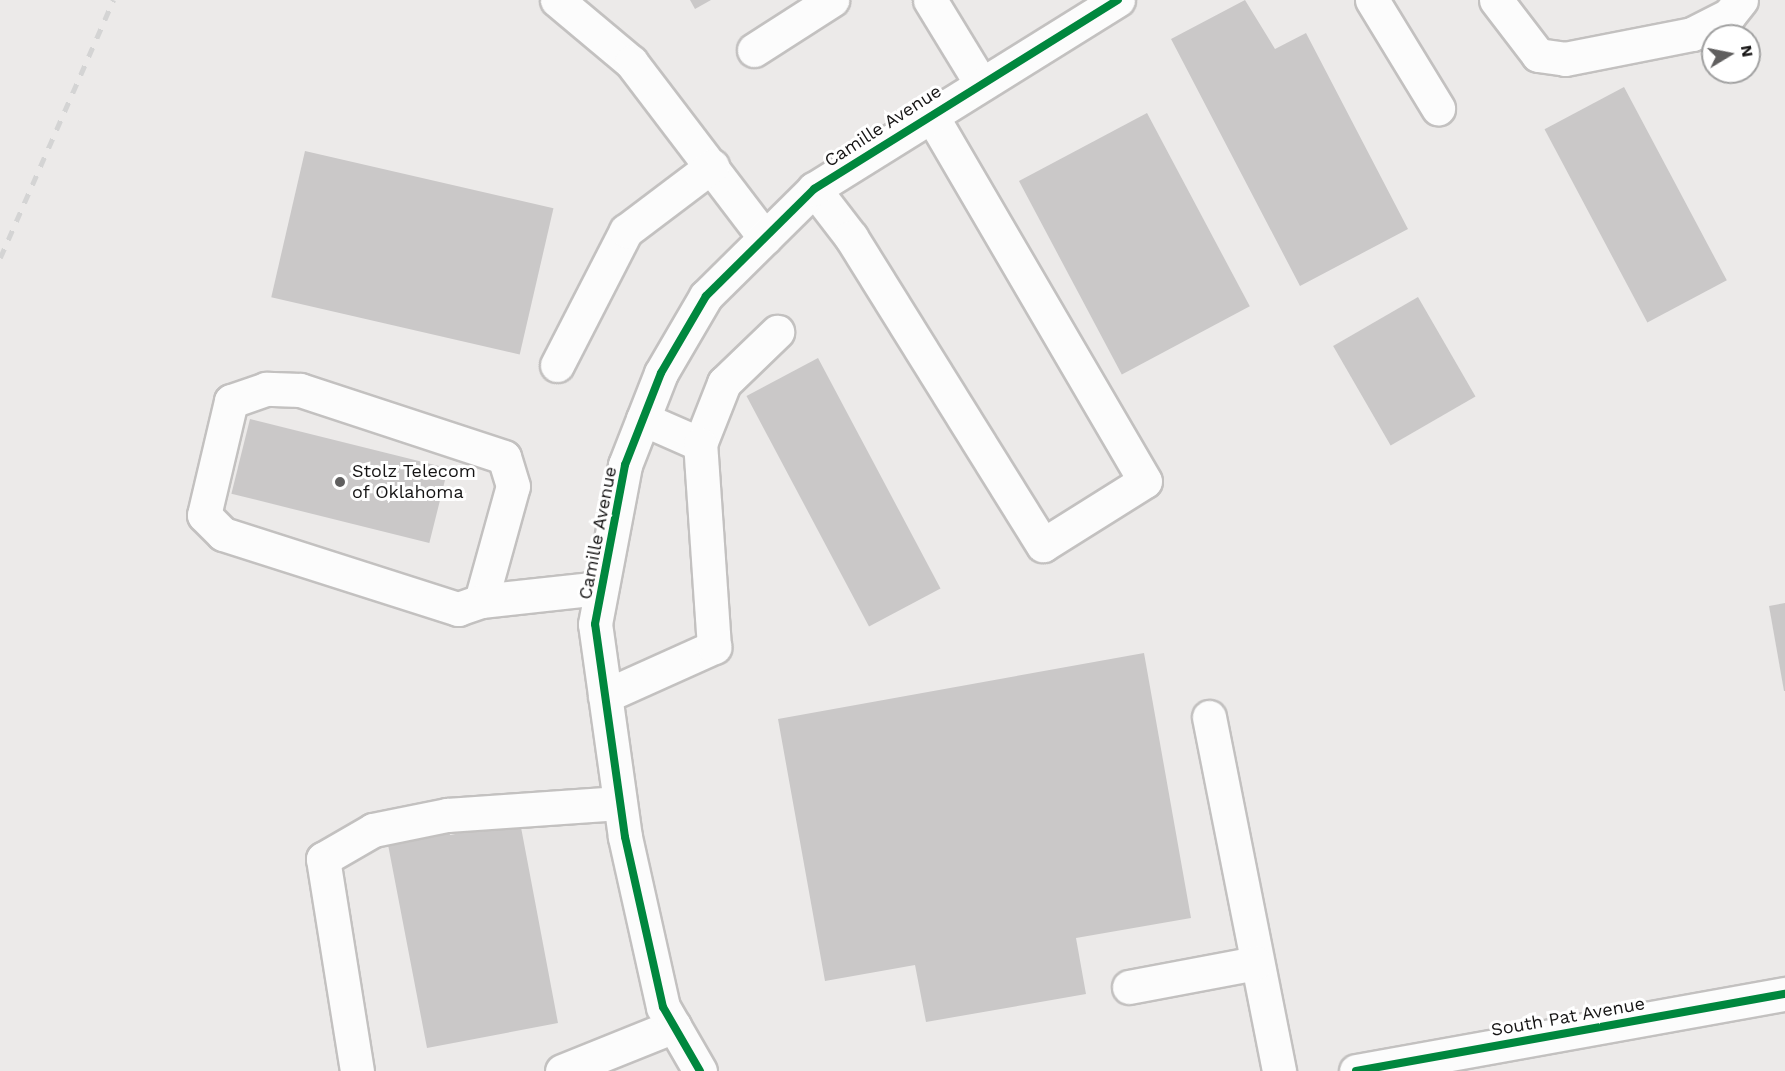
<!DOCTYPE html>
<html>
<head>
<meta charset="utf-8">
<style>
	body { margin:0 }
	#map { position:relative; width:1785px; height:1071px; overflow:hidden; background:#eceae9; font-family:"Work Sans",sans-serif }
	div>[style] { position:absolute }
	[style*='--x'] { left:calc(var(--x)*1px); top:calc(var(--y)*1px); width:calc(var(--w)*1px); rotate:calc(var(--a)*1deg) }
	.building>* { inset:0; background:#cac8c8; transform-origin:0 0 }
	.roads { filter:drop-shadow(2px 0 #c3c1c0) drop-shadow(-2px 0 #c3c1c0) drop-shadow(0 2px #c3c1c0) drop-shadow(0 -2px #c3c1c0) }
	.minor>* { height:33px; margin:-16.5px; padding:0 16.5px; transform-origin:16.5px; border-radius:16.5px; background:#fcfcfc }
	.rail>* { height:4.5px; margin-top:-2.25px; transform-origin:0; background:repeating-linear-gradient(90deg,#d4d4d4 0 10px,transparent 0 20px) }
	.cycleway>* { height:8px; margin:-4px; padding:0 4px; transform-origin:4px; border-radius:4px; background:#00873e }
	.dots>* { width:16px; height:16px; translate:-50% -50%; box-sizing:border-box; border:3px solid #fff; border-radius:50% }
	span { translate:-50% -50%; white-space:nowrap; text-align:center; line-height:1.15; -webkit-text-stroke:6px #fff; paint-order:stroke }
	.street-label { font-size:18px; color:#151414 }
	.poi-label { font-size:18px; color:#151414 }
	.left { translate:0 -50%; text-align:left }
	.north { position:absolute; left:1701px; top:24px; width:60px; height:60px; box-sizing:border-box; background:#fff; border:2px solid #a1a1a1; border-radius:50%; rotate:80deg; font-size:16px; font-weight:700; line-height:24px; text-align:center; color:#151414 }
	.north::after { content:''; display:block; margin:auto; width:21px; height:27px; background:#605f5f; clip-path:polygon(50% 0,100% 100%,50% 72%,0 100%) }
</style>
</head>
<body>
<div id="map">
	<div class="building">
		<div style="clip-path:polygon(690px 0,711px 0,695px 9px)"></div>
		<div style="clip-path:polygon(1245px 0,1275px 49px,1306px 33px,1408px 229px,1300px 286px,1171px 39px)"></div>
		<div style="left:1624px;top:87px;width:219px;height:90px;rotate:62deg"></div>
		<div style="left:1147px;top:113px;width:219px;height:145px;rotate:62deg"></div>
		<div style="left:305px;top:151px;width:255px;height:150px;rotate:13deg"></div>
		<div style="left:1418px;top:297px;width:115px;height:98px;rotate:60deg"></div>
		<div style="left:818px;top:358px;width:261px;height:81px;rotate:62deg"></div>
		<div style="left:250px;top:419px;width:204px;height:77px;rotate:14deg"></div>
		<div style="clip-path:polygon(1785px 603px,1785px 691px,1784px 691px,1769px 606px)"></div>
		<div style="clip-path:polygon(1144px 653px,1191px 918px,1076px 938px,1086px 994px,926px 1022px,915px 965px,825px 981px,778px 719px)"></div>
		<div style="clip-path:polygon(447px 818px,450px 835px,520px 822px,558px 1023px,427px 1048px,385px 829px)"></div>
	</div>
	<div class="roads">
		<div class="minor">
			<div style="--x:557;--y:0;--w:97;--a:40"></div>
			<div style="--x:631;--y:62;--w:221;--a:52.7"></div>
			<div style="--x:930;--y:0;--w:96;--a:58.6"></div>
			<div style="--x:1372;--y:0;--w:127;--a:58.6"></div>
			<div style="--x:1496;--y:0;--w:69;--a:52.6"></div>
			<div style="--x:1538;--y:55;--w:27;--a:8"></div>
			<div style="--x:1565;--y:59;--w:129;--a:-11.1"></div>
			<div style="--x:1692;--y:34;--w:42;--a:-27.2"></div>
			<div style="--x:1729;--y:15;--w:19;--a:-51"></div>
			<div style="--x:754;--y:50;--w:93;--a:-32.7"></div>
			<div style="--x:814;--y:189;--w:61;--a:52.4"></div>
			<div style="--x:851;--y:237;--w:363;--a:58.1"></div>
			<div style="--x:1043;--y:545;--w:120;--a:-32.1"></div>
			<div style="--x:1145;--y:481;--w:426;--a:-120.3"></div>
			<div style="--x:557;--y:365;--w:151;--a:-62.8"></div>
			<div style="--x:626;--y:231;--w:108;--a:-37.1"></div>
			<div style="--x:643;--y:419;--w:62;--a:23.7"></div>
			<div style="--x:700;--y:444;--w:66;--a:-68.5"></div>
			<div style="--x:724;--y:383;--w:74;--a:-43.9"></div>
			<div style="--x:481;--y:601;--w:119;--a:-74.5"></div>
			<div style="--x:513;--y:486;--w:30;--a:-107"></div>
			<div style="--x:504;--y:457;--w:215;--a:-161.8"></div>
			<div style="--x:300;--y:390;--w:34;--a:-178"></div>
			<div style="--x:266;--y:389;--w:37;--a:161"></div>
			<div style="--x:231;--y:401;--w:117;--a:103.3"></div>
			<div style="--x:204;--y:515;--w:27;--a:45"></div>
			<div style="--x:223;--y:534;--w:247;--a:17.7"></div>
			<div style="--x:458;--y:609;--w:24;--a:-19"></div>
			<div style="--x:481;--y:601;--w:121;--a:-6.2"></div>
			<div style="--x:605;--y:696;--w:120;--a:-24.2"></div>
			<div style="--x:714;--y:647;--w:203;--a:-93.9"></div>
			<div style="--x:1209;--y:717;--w:361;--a:78.8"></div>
			<div style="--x:1129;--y:987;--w:129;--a:-10.7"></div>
			<div style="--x:357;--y:1071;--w:215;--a:-99.1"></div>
			<div style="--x:323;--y:859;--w:58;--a:-30.1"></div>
			<div style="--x:373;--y:830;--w:76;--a:-11.5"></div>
			<div style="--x:447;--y:815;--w:173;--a:-4"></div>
			<div style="--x:562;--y:1071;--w:121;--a:-21.9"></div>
			<div style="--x:700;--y:1071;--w:74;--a:-120"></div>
			<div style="--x:663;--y:1007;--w:174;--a:-102.6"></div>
			<div style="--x:625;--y:837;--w:215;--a:-98"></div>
			<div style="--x:595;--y:624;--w:162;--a:-79.3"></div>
			<div style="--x:625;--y:465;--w:99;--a:-68.6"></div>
			<div style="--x:661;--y:373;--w:89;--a:-59.7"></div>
			<div style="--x:706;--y:296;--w:152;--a:-44.7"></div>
			<div style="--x:814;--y:189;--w:358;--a:-31.9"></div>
			<div style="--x:1356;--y:1071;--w:436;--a:-10.2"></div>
		</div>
	</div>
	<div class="rail">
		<div style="--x:0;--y:258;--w:282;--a:-66.3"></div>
	</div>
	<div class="cycleway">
		<div style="--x:700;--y:1071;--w:74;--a:-120"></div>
		<div style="--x:663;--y:1007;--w:174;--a:-102.6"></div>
		<div style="--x:625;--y:837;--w:215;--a:-98"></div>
		<div style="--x:595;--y:624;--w:162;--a:-79.3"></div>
		<div style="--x:625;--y:465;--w:99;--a:-68.6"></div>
		<div style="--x:661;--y:373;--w:89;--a:-59.7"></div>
		<div style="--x:706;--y:296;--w:152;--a:-44.7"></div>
		<div style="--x:814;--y:189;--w:358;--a:-31.9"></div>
		<div style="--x:1356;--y:1071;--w:436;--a:-10.2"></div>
	</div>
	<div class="dots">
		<div style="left:340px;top:482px;background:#605f5f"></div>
	</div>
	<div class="street-label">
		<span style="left:883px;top:126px;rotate:-33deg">Camille Avenue</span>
		<span style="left:598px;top:533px;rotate:-79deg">Camille Avenue</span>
		<span style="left:1568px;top:1017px;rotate:-10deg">South Pat Avenue</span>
	</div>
	<div class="poi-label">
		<span class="left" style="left:352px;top:482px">Stolz Telecom<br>of Oklahoma</span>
	</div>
	<div class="north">N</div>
</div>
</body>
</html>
